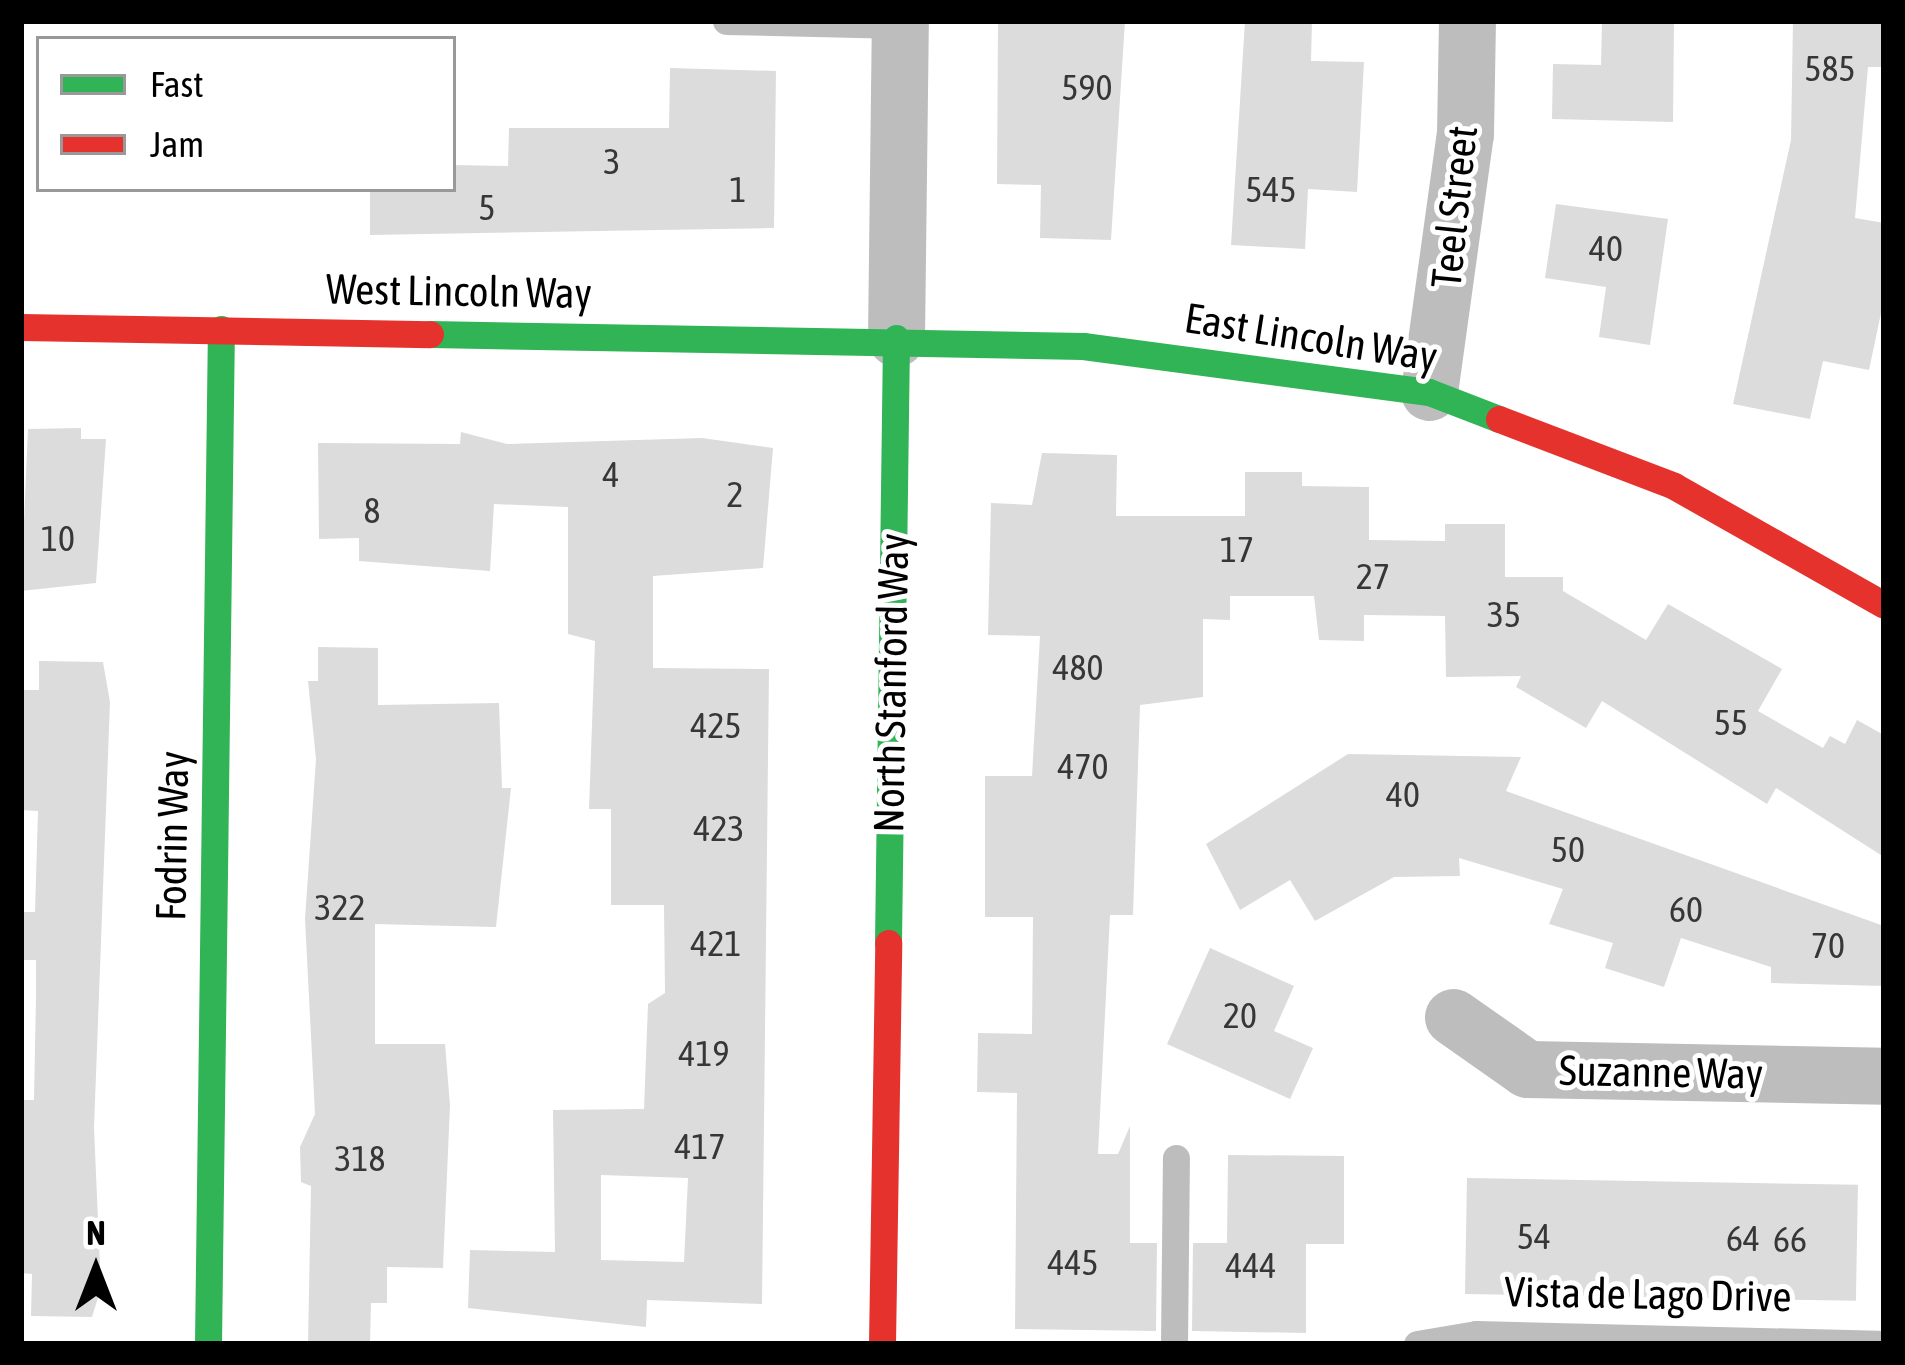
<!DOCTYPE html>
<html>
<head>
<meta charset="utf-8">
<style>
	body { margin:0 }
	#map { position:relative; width:1905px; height:1365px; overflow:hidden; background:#fff; font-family:"Asap Condensed",sans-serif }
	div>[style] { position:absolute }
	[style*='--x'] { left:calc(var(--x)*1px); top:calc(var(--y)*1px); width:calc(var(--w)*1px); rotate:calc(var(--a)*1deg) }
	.building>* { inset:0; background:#dcdcdc; transform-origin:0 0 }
	.lane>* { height:27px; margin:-13.5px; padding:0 13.5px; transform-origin:13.5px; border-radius:13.5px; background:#bdbdbd }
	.street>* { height:57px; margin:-28.5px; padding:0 28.5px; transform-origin:28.5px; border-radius:28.5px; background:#bdbdbd }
	.fast>* { height:27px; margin:-13.5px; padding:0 13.5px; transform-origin:13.5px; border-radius:13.5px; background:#30b455 }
	.jam>* { height:27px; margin:-13.5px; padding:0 13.5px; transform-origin:13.5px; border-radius:13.5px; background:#e5322d }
	span { translate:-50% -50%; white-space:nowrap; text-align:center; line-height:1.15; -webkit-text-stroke:10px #fff; paint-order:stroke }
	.number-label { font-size:36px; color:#373737 }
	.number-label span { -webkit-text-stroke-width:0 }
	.street-label { font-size:42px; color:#000 }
	.frame { position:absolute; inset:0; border:24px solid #000; pointer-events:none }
	.legend { position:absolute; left:36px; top:36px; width:420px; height:156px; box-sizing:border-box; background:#fff; border:3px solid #999; margin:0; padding:15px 21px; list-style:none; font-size:36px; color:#000 }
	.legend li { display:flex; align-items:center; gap:24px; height:60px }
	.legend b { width:60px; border:3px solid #999 }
	.north { position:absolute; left:36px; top:1209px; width:120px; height:120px; -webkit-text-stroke:9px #fff; paint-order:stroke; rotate:0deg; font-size:33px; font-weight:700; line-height:48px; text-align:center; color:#000 }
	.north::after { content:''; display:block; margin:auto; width:42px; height:54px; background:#000; clip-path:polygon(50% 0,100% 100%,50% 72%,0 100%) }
</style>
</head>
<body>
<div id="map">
	<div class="building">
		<div style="clip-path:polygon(998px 21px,1125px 21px,1111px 240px,1040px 238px,1041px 185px,997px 184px)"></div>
		<div style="clip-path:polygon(1245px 21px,1312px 21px,1311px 61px,1364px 62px,1357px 192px,1308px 189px,1305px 249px,1231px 245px)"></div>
		<div style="clip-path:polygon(1602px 21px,1674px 21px,1673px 122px,1552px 119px,1553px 64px,1601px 65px)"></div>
		<div style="clip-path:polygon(1793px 21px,1884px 21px,1884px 67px,1868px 67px,1855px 218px,1884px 223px,1884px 299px,1869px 370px,1823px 361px,1810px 419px,1733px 404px,1791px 140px)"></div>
		<div style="clip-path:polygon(670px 68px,776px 71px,774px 228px,370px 235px,370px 189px,453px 189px,453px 165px,508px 166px,509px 128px,669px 128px)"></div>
		<div style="clip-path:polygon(1556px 204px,1668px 219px,1650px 345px,1599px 337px,1606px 287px,1545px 278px)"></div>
		<div style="clip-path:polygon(81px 428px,81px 439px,106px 439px,96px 583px,21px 591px,28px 429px)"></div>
		<div style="clip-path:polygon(evenodd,461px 432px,507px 444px,702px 438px,773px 448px,763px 568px,653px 576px,653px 668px,769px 669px,762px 1304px,647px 1300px,646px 1327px,468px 1308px,470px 1250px,555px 1252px,553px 1110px,644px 1109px,648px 1004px,665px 993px,664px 905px,611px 905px,611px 809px,589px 809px,595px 641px,568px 634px,568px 507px,494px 504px,490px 571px,359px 561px,359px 538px,319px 539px,318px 443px,460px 444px,461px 432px,601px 1175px,688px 1178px,684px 1262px,601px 1260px,601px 1175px)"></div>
		<div style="clip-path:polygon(1042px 453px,1117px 455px,1116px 516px,1245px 516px,1245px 472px,1302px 472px,1302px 486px,1369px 487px,1369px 540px,1445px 541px,1445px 524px,1505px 524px,1505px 577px,1563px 577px,1563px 591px,1646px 640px,1668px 604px,1782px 669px,1758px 711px,1823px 748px,1830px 736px,1845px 744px,1857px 720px,1884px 735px,1884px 857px,1776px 788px,1767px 804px,1602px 701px,1586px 728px,1516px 687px,1521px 676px,1446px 677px,1445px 616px,1364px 615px,1364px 641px,1319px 640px,1314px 596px,1230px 596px,1230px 620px,1203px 619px,1203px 697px,1140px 705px,1133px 915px,1110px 915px,1098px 1154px,1118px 1154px,1130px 1126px,1130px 1243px,1157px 1243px,1156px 1331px,1015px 1329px,1017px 1093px,977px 1092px,978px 1033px,1032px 1034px,1033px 917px,985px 917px,985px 776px,1032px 776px,1040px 636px,988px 635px,991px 503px,1032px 505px)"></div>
		<div style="clip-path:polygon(318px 647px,378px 648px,378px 705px,499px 703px,502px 788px,511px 788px,496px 927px,375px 924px,375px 1044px,445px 1044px,450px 1105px,443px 1268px,387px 1267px,387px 1303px,371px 1303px,370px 1344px,308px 1344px,311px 1186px,301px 1182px,300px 1147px,315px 1114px,305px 919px,316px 759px,308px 681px,318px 681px)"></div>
		<div style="clip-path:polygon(39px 661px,103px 662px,110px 702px,94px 1128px,101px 1288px,92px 1317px,31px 1316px,32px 1274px,21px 1273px,21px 1100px,34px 1100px,36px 997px,36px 960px,21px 960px,21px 912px,35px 912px,38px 811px,21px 810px,21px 690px,39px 690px)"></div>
		<div style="clip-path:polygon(1348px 754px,1521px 757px,1506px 791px,1884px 926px,1884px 986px,1771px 983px,1771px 967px,1681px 938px,1664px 987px,1605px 968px,1613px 943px,1549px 924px,1563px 889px,1459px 858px,1460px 876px,1394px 877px,1315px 921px,1290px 880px,1240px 910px,1206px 844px)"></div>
		<div style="clip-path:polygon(1210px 948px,1294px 986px,1274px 1031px,1313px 1048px,1290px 1099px,1167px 1044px)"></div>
		<div style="clip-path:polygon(1228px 1155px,1344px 1156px,1344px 1244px,1306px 1244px,1306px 1333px,1192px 1331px,1193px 1243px,1227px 1243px)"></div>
		<div style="left:1467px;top:1178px;width:391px;height:116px;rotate:1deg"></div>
	</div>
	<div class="lane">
		<div style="--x:726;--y:21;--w:174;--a:1.3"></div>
		<div style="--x:1174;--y:1344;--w:186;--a:-89.4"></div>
		<div style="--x:1417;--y:1344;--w:60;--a:-9.6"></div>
		<div style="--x:1476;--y:1334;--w:402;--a:1.4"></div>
	</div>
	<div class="street">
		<div style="--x:896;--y:338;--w:317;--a:-89.3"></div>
		<div style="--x:1429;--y:392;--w:260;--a:-82.1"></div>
		<div style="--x:1465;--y:134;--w:113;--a:-89"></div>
		<div style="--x:1453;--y:1017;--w:90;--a:35.1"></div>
		<div style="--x:1527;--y:1069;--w:357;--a:1.1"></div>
	</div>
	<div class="fast">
		<div style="--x:430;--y:334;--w:653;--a:1.05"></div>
		<div style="--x:1083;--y:346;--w:349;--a:7.6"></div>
		<div style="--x:1429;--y:392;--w:75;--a:21.1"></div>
		<div style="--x:888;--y:943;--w:605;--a:-89.24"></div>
		<div style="--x:208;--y:1344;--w:1015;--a:-89.27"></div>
	</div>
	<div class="jam">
		<div style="--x:21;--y:327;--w:409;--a:1"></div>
		<div style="--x:1499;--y:419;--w:187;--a:20.9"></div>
		<div style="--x:1674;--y:486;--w:241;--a:29.5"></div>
		<div style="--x:882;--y:1344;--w:401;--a:-89.1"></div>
	</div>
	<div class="number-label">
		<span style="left:1830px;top:69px">585</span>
		<span style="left:1087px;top:88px">590</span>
		<span style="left:612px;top:162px">3</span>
		<span style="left:738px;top:190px">1</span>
		<span style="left:1271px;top:190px">545</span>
		<span style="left:487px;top:208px">5</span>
		<span style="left:1606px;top:249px">40</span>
		<span style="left:611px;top:475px">4</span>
		<span style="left:735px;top:495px">2</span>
		<span style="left:372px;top:511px">8</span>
		<span style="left:58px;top:539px">10</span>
		<span style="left:1237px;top:550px">17</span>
		<span style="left:1373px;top:577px">27</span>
		<span style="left:1504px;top:615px">35</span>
		<span style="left:1078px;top:668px">480</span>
		<span style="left:1731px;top:723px">55</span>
		<span style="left:716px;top:726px">425</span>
		<span style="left:1083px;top:767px">470</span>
		<span style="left:1403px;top:795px">40</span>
		<span style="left:719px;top:829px">423</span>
		<span style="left:1568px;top:850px">50</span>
		<span style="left:340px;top:908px">322</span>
		<span style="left:1686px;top:910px">60</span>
		<span style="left:716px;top:944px">421</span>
		<span style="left:1828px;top:946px">70</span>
		<span style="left:1240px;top:1016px">20</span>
		<span style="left:704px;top:1054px">419</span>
		<span style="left:700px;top:1147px">417</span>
		<span style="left:360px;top:1159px">318</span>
		<span style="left:1534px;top:1237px">54</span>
		<span style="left:1743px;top:1239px">64</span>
		<span style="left:1790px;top:1240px">66</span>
		<span style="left:1073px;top:1263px">445</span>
		<span style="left:1251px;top:1266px">444</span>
	</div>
	<div class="street-label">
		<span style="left:1454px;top:207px;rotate:-84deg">Teel Street</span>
		<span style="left:459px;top:291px;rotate:1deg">West Lincoln Way</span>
		<span style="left:1311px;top:337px;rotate:9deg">East Lincoln Way</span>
		<span style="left:891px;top:683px;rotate:-89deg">North Stanford Way</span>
		<span style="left:172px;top:836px;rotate:-89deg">Fodrin Way</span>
		<span style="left:1661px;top:1072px;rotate:1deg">Suzanne Way</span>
		<span style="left:1648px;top:1294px;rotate:1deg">Vista de Lago Drive</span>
	</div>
	<div class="frame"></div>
	<ul class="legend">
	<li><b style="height:15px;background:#30b455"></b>Fast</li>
	<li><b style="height:15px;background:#e5322d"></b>Jam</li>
	</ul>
	<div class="north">N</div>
</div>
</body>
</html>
